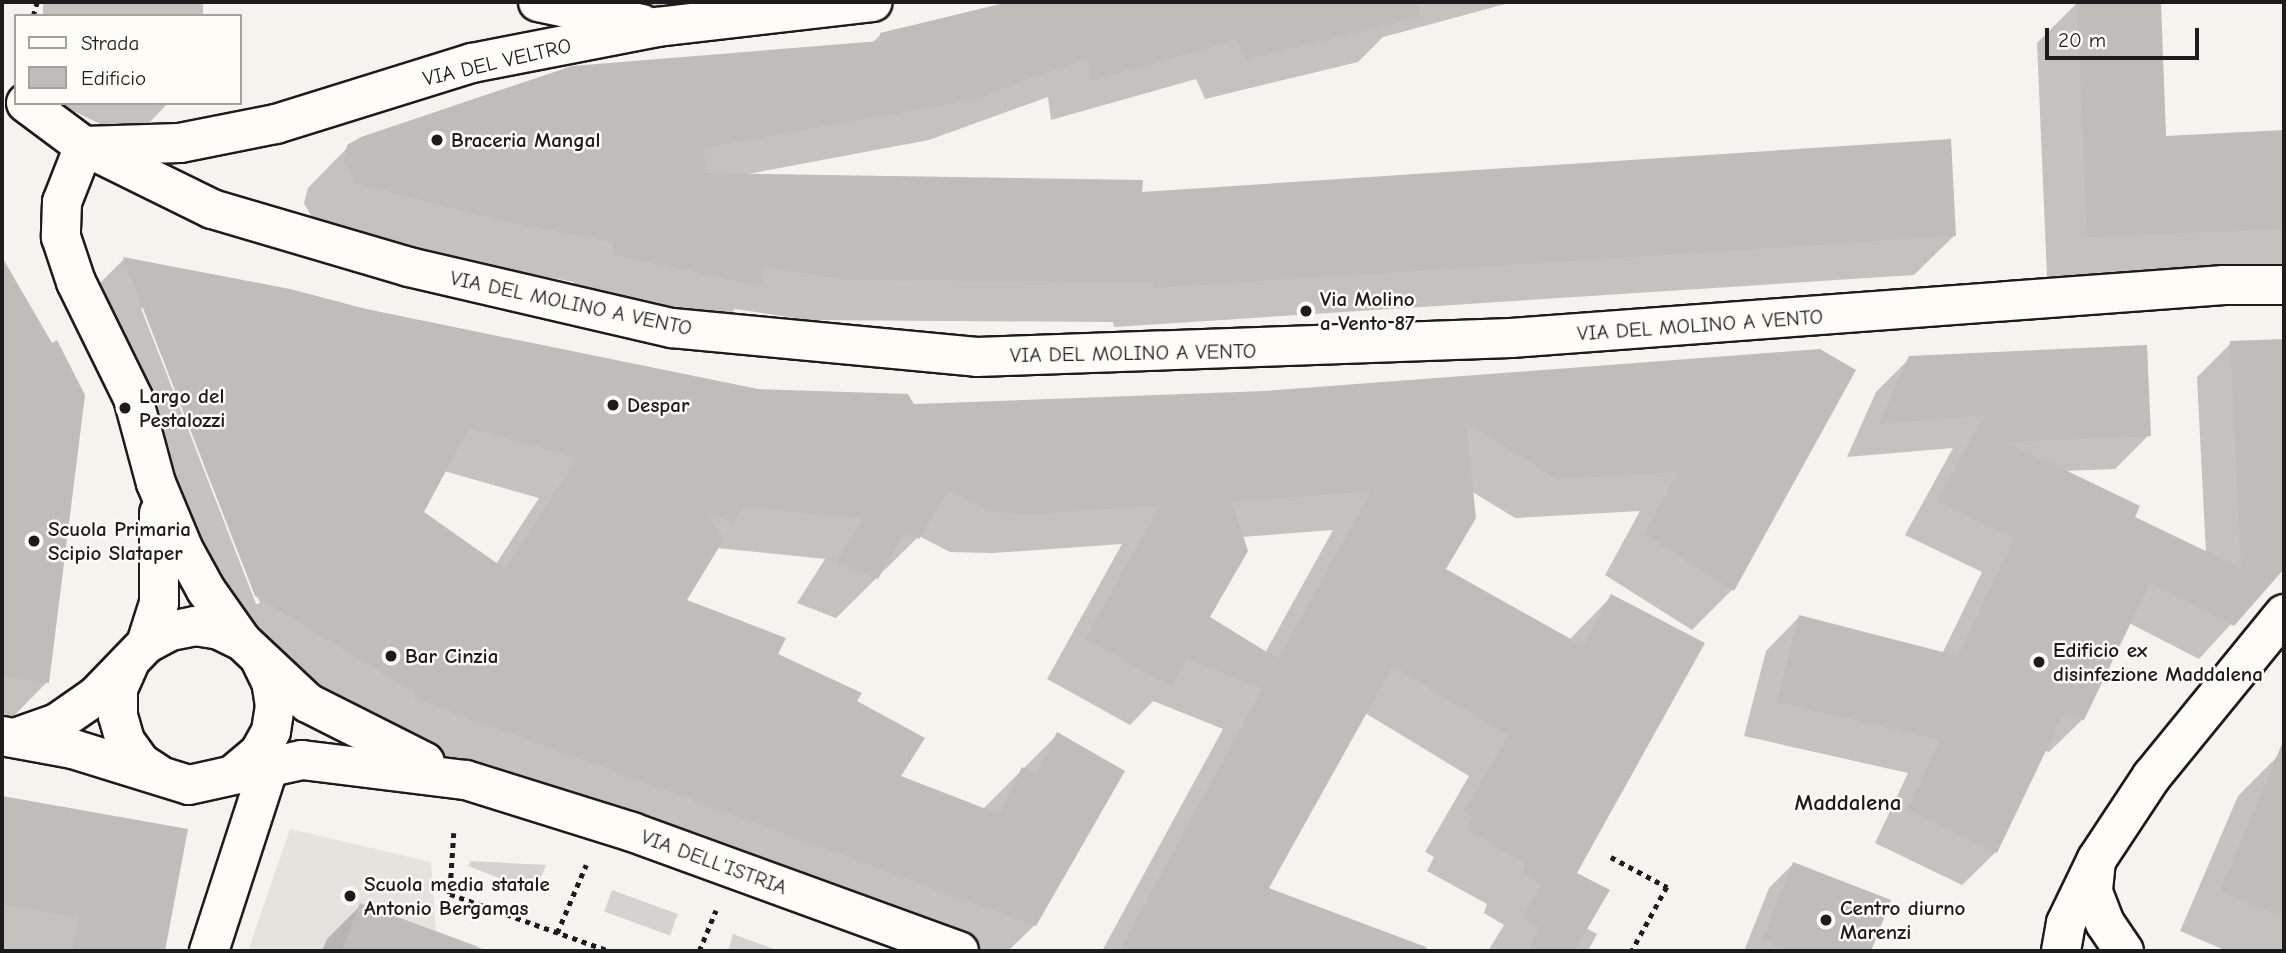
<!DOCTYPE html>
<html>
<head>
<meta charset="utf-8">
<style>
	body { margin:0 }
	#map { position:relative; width:2286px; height:953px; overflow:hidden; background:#f4f3ee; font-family:"Comic Neue",sans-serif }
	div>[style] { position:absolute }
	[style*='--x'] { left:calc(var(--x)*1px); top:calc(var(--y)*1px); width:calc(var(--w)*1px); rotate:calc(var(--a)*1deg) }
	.built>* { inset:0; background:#e4e3de }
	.green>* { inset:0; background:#d4d3cf; transform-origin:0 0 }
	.shadow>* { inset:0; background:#0003; transform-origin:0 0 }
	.building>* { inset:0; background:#bebdba }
	.path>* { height:4.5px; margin-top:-2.25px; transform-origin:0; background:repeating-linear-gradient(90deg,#1c1c1c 0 5px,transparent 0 10px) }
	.roads { filter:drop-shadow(2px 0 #1c1c1c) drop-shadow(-2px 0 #1c1c1c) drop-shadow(0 2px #1c1c1c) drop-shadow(0 -2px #1c1c1c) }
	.minor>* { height:38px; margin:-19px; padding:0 19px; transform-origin:19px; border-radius:19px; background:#fdfcf7 }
	.major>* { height:38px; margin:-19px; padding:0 19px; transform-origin:19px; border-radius:19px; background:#fdfcf7 }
	.dots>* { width:19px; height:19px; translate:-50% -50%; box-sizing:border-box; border:4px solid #fdfcf7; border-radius:50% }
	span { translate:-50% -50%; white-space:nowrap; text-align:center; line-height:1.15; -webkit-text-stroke:5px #fdfcf7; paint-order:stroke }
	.street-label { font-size:21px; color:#1c1c1c }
	.poi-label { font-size:21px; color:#1c1c1c; font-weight:700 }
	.left { translate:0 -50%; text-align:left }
	.neighbourhood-label { font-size:23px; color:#1c1c1c; font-weight:700 }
	.frame { position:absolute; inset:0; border:4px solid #1c1c1c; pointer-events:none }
	.legend { position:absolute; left:14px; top:14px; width:228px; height:91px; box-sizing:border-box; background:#fdfcf7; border:2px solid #a3a29f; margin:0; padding:9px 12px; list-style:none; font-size:21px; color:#1c1c1c }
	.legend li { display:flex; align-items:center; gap:14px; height:35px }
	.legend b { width:35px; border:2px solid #a3a29f }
	.scale { position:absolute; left:2045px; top:28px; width:154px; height:32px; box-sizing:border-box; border:4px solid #1c1c1c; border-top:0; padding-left:9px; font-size:21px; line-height:24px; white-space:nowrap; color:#1c1c1c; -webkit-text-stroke:5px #fdfcf7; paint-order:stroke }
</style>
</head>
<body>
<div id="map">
	<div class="built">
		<div style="clip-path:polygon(290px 829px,431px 862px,436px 931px,491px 951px,248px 951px)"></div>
	</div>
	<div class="green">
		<div style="clip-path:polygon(621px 2px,692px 2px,651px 10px)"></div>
		<div style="clip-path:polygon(471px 861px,546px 865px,535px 892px,468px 866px)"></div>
		<div style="left:612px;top:890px;width:70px;height:23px;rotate:20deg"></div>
		<div style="clip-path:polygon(733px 934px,779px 951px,728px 951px)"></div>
	</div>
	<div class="shadow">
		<div style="left:43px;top:2px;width:160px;height:15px"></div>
		<div style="clip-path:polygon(1008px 2px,1513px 2px,1383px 37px,1358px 62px,1205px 99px,1196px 79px,1051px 120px,1048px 97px,929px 140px,742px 175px,1955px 235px,1914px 275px,1114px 327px,1113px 322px,809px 320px,735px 309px,719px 325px,573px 295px,574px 282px,465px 262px,315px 223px,304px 203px,308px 188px,348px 147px,871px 44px,881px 34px)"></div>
		<div style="clip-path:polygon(2159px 2px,2165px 137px,2284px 132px,2284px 267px,2047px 277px,2037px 43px,2077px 3px)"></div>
		<div style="clip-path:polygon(57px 103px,168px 103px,133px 140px)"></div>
		<div style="clip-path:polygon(evenodd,124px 259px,758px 391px,913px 405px,1854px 371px,1732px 590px,1692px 630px,1605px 575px,1640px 511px,1515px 518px,1471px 491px,1444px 570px,1569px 640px,1612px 596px,1575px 874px,1586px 928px,1597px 934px,1588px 951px,1488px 951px,1504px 925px,1484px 913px,1487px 904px,1427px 871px,1434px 857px,1425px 852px,1469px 776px,1365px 713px,1266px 889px,1434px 951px,1102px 951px,1223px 729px,1153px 701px,1130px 725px,1047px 679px,1122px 544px,993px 553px,950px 552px,919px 536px,836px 618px,797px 603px,825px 559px,717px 548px,685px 601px,854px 702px,899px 777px,983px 809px,1057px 735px,1035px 925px,1008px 951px,961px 951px,375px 738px,215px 636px,84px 299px,124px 259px,141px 308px,145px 308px,260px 603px,256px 604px,141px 308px,124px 259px,444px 471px,539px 498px,496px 564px,422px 512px,444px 471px,124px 259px,1333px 530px,1265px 653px,1208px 618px,1241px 537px,1333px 530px)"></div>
		<div style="clip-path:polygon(2px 261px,51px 345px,47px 682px,7px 723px,2px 722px)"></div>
		<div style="clip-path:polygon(2284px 341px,2284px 566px,2199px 659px,2129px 623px,2083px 719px,2049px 752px,2044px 750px,1996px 852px,1962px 885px,1875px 843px,1908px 773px,1744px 736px,1766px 651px,1799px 617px,1942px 654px,1982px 572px,1905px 535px,1953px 448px,1847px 457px,1876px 392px,1910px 358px,2149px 435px,2115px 469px,2063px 471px,2132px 517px,2206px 553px,2197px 377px,2231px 343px)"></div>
		<div style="clip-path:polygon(2279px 755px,2284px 758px,2284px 951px,2227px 951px,2180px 931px,2238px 796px)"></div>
		<div style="clip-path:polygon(2px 798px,186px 830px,164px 951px,2px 951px)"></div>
		<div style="clip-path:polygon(1793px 864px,1888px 901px,1869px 951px,1744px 951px,1769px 888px)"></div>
		<div style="clip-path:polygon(361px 905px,487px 951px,322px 951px,327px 939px)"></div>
	</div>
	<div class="building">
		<div style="clip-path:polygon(1009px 2px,1418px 2px,1420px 17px,1246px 60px,1236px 40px,1091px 81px,1088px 58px,971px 100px,704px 148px,706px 173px,1143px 180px,1142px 192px,1951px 139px,1956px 236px,1153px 288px,1153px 282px,850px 280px,763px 267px,761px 286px,613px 255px,613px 242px,506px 222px,355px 183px,344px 161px,347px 145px,361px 137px,572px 66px,880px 41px,880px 33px)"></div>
		<div style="clip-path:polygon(2077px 2px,2161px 2px,2166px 136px,2284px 130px,2284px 229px,2087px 237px)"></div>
		<div style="clip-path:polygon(2px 257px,52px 343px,57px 340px,85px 395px,49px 683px,2px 676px)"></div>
		<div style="clip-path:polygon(evenodd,123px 257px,290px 289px,366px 309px,758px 389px,908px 394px,914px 404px,1265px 391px,1820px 349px,1856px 370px,1734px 591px,1644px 534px,1678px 472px,1556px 479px,1466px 422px,1476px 518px,1446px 569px,1583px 646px,1611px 594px,1705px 643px,1577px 873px,1610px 890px,1574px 951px,1527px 951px,1539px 928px,1522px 917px,1542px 884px,1523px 872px,1526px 863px,1466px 830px,1473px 817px,1464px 811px,1508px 736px,1393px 666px,1269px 888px,1426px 947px,1425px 951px,1119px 951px,1262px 689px,1187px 659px,1171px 686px,1085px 639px,1160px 505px,1034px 514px,991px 512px,948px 490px,919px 539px,905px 532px,878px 579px,836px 562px,863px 519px,744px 507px,734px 523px,706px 512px,724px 539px,687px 600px,786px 638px,778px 654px,862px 693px,857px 701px,925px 738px,901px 776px,999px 814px,1022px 767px,1036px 774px,1057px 732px,1125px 771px,1036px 926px,414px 698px,416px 693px,255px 596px,123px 257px,469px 428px,577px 458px,505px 569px,424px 512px,469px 428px,123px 257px,1371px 491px,1278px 659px,1210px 617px,1248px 551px,1232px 502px,1371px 491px)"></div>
		<div style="clip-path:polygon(2284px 339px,2284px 569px,2234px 626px,2150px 583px,2084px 720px,2065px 711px,1997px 853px,1907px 809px,1940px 740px,1777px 702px,1799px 615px,1958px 656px,2014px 538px,1937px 501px,1984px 415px,1879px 424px,1909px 356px,2147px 345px,2151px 436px,2007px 442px,2140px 506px,2135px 517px,2241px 568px,2230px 341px)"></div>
		<div style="clip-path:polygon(2284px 739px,2284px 918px,2220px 891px)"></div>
		<div style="clip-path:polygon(2px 796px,188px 829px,165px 951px,72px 951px,79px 917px,2px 905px)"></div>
		<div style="clip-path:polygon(1793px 862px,1891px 900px,1871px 951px,1790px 951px,1762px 940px)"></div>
		<div style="clip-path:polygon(360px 903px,478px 947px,477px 951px,342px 951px)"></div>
	</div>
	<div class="path">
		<div style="--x:33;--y:16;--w:15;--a:-74"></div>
		<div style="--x:454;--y:833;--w:61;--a:93.8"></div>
		<div style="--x:450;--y:894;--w:169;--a:19.7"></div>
		<div style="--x:1611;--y:857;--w:64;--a:28.2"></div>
		<div style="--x:1667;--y:887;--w:73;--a:118.7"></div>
		<div style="--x:557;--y:933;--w:74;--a:-66.9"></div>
		<div style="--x:699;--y:951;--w:44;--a:-67.5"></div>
	</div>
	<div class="roads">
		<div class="minor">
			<div style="--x:538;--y:2;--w:106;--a:11.9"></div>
			<div style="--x:84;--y:146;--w:96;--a:-1.8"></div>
			<div style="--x:180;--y:143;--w:98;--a:-11.2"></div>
			<div style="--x:276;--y:124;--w:205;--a:-17.3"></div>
			<div style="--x:472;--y:63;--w:188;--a:-11"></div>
			<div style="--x:657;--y:27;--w:217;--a:-6.6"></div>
			<div style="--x:2096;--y:861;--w:31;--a:96"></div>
			<div style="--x:2093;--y:892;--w:33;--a:69"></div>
			<div style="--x:2105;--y:923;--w:34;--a:56"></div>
			<div style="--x:209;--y:951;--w:194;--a:-72"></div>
			<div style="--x:2061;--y:951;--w:28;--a:-80"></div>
			<div style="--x:2066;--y:923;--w:71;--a:-64.2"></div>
			<div style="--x:2097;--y:859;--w:100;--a:-56.5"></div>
			<div style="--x:2152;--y:776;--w:209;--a:-50.8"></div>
		</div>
		<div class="major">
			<div style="--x:26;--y:103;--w:72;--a:36.6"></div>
			<div style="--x:84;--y:146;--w:143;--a:26.2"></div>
			<div style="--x:212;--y:209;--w:205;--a:16.4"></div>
			<div style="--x:409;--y:267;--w:270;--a:13.1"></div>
			<div style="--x:672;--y:328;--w:306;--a:5.4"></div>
			<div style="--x:977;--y:357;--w:534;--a:-2.04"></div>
			<div style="--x:1511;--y:338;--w:715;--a:-4.25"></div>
			<div style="--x:2224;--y:285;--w:60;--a:0"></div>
			<div style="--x:84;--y:146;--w:60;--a:111.4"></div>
			<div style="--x:62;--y:202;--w:35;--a:92"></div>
			<div style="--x:61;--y:237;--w:47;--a:71.6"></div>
			<div style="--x:76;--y:282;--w:129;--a:63.8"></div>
			<div style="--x:133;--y:398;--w:88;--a:74.9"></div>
			<div style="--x:156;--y:483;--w:70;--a:67.4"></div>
			<div style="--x:183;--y:548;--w:48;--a:61.3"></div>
			<div style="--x:206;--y:590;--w:62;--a:54.8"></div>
			<div style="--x:146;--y:644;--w:43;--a:-72.4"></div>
			<div style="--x:159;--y:603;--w:90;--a:-90"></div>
			<div style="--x:129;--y:664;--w:27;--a:114"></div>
			<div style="--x:118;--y:689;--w:27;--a:90"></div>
			<div style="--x:118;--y:716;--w:26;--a:74"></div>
			<div style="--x:125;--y:741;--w:27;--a:54"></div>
			<div style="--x:141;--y:763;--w:20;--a:33"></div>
			<div style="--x:2;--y:736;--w:72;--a:10.4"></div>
			<div style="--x:73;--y:749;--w:121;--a:17.2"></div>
			<div style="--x:189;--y:785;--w:116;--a:-12.5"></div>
			<div style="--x:302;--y:760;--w:165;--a:7"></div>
			<div style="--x:466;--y:780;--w:174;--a:17.4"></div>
			<div style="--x:632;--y:832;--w:348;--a:20"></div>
			<div style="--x:15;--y:738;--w:45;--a:-19.7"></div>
			<div style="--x:57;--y:723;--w:47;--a:-34.7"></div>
			<div style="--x:96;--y:696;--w:72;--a:-46.1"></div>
			<div style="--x:146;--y:644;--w:27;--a:-28"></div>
			<div style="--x:170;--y:631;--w:25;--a:-11"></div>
			<div style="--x:195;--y:626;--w:24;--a:9"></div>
			<div style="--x:219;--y:630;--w:25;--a:26"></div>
			<div style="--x:242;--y:641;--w:91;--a:43.2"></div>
			<div style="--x:308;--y:703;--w:131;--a:26.8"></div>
			<div style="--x:235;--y:773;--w:31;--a:-40"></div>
			<div style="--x:259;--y:753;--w:25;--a:-61"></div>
			<div style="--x:271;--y:731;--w:25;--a:-81"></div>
			<div style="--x:275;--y:706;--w:24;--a:-99"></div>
			<div style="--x:271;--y:682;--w:25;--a:-116"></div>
		</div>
	</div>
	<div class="dots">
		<div style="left:437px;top:140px;background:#1c1c1c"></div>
		<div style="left:1306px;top:311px;background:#1c1c1c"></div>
		<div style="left:613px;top:405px;background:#1c1c1c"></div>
		<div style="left:125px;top:408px;background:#1c1c1c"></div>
		<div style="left:34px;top:541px;background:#1c1c1c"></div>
		<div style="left:391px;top:656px;background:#1c1c1c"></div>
		<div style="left:2039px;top:662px;background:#1c1c1c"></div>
		<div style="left:350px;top:896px;background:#1c1c1c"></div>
		<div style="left:1826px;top:920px;background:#1c1c1c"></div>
	</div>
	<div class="street-label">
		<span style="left:497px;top:62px;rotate:-13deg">VIA DEL VELTRO</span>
		<span style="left:571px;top:303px;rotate:12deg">VIA DEL MOLINO A VENTO</span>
		<span style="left:1700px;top:325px;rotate:-4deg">VIA DEL MOLINO A VENTO</span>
		<span style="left:1133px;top:353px;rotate:-1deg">VIA DEL MOLINO A VENTO</span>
		<span style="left:714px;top:862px;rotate:20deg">VIA DELL'ISTRIA</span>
	</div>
	<div class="poi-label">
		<span class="left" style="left:451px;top:140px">Braceria Mangal</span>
		<span class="left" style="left:1320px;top:311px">Via Molino<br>a Vento 87</span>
		<span class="left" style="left:139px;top:408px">Largo del<br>Pestalozzi</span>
		<span class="left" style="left:627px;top:405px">Despar</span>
		<span class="left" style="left:48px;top:541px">Scuola Primaria<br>Scipio Slataper</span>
		<span class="left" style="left:2053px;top:662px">Edificio ex<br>disinfezione Maddalena</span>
		<span class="left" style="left:405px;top:656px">Bar Cinzia</span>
		<span class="left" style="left:364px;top:896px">Scuola media statale<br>Antonio Bergamas</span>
		<span class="left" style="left:1840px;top:920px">Centro diurno<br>Marenzi</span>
	</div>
	<div class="neighbourhood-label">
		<span style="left:1848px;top:803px">Maddalena</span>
	</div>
	<div class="frame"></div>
	<ul class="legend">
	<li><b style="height:9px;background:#fdfcf7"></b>Strada</li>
	<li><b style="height:19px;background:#bebdba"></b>Edificio</li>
	</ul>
	<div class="scale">20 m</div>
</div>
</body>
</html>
